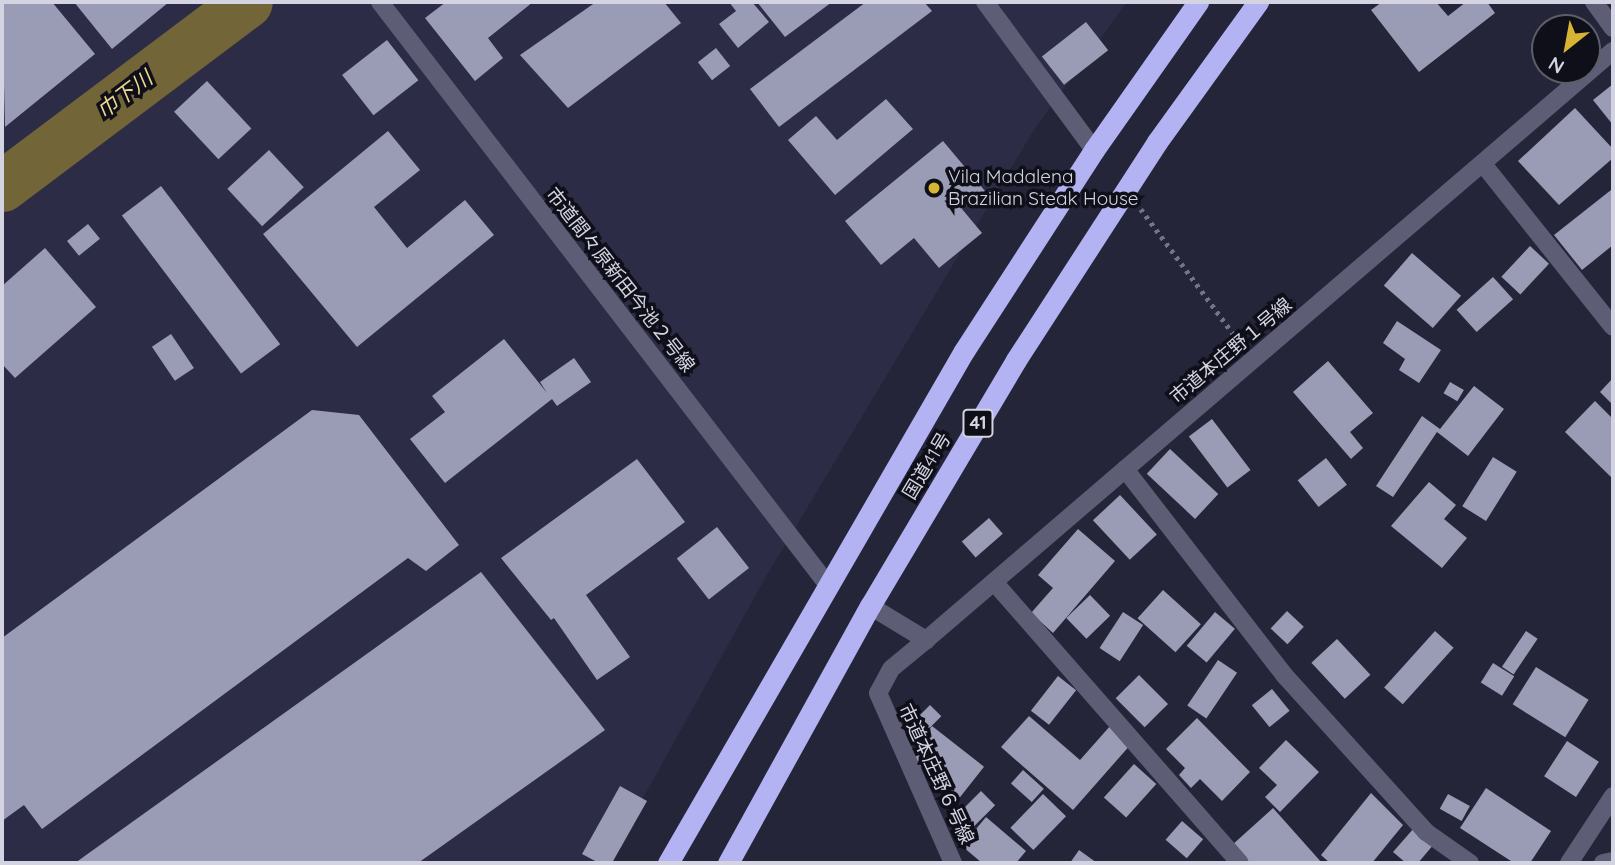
<!DOCTYPE html>
<html>
<head>
<meta charset="utf-8">
<style>
	body { margin:0 }
	#map { position:relative; width:1615px; height:865px; overflow:hidden; background:#25253a; font-family:Quicksand,"Noto Sans JP",sans-serif }
	div>[style] { position:absolute }
	[style*='--x'] { left:calc(var(--x)*1px); top:calc(var(--y)*1px); width:calc(var(--w)*1px); rotate:calc(var(--a)*1deg) }
	.built>* { inset:0; background:#2d2c47 }
	.river>* { height:51px; margin:-25.5px; padding:0 25.5px; transform-origin:25.5px; border-radius:25.5px; background:#726537 }
	.building>* { inset:0; background:#9a9bb5; transform-origin:0 0 }
	.path>* { height:4.5px; margin-top:-2.25px; transform-origin:0; background:repeating-linear-gradient(90deg,#747486 0 3.5px,transparent 0 8.5px) }
	.street>* { height:18px; margin:-9px; padding:0 9px; transform-origin:9px; border-radius:9px; background:#5d5e76 }
	.highway>* { height:21px; margin:-10.5px; padding:0 10.5px; transform-origin:10.5px; border-radius:10.5px; background:#b3b3f3 }
	.dots>* { width:19px; height:19px; translate:-50% -50%; box-sizing:border-box; border:4px solid #0f0f19; border-radius:50% }
	span { translate:-50% -50%; white-space:nowrap; text-align:center; line-height:1.15; -webkit-text-stroke:7px #0f0f19; paint-order:stroke }
	.shield-label span { padding:2px 5px; background:#0f0f19; border:2px solid; border-radius:5px; -webkit-text-stroke-width:0 }
	.shield-label { font-size:18px; color:#d3d3e1; font-weight:700 }
	.poi-label { font-size:19px; color:#d3d3e1 }
	.left { translate:0 -50%; text-align:left }
	.street-label { font-size:19px; color:#d3d3e1 }
	.water-label { font-size:21px; color:#f0d98f; font-style:italic }
	.frame { position:absolute; inset:0; border:4px solid #d3d3e1; pointer-events:none }
	.north { position:absolute; left:1531px; top:14px; width:70px; height:70px; box-sizing:border-box; background:#0f0f19; border:2px solid #5d5d69; border-radius:50%; rotate:211deg; font-size:19px; font-weight:700; line-height:28px; text-align:center; color:#d3d3e1 }
	.north::after { content:''; display:block; margin:auto; width:24px; height:32px; background:#d7b434; clip-path:polygon(50% 0,100% 100%,50% 72%,0 100%) }
</style>
</head>
<body>
<div id="map">
	<div class="built">
		<div style="clip-path:polygon(2px 2px,1127px 2px,1035px 128px,768px 573px,607px 863px,2px 863px)"></div>
	</div>
	<div class="river">
		<div style="--x:2;--y:186;--w:306;--a:-36.9"></div>
	</div>
	<div class="building">
		<div style="clip-path:polygon(2px 2px,52px 2px,95px 54px,5px 127px)"></div>
		<div style="clip-path:polygon(74px 2px,169px 2px,112px 49px)"></div>
		<div style="clip-path:polygon(446px 2px,533px 2px,488px 38px,503px 58px,475px 81px,425px 18px)"></div>
		<div style="clip-path:polygon(596px 2px,664px 2px,681px 23px,568px 108px,520px 55px)"></div>
		<div style="clip-path:polygon(729px 2px,752px 2px,769px 22px,738px 48px,719px 24px,736px 11px)"></div>
		<div style="clip-path:polygon(757px 2px,832px 2px,785px 37px)"></div>
		<div style="clip-path:polygon(866px 2px,924px 2px,932px 11px,779px 127px,750px 89px)"></div>
		<div style="clip-path:polygon(1382px 2px,1436px 2px,1448px 16px,1466px 2px,1487px 2px,1495px 13px,1419px 72px,1371px 10px)"></div>
		<div style="left:1086px;top:22px;width:36px;height:56px;rotate:52deg"></div>
		<div style="left:387px;top:40px;width:51px;height:57px;rotate:52deg"></div>
		<div style="left:716px;top:48px;width:23px;height:23px;rotate:52deg"></div>
		<div style="left:207px;top:81px;width:65px;height:45px;rotate:47deg"></div>
		<div style="clip-path:polygon(1613px 84px,1613px 125px,1593px 100px)"></div>
		<div style="clip-path:polygon(886px 99px,913px 129px,835px 195px,788px 140px,816px 116px,837px 140px)"></div>
		<div style="clip-path:polygon(1575px 108px,1613px 149px,1613px 158px,1559px 205px,1518px 161px)"></div>
		<div style="clip-path:polygon(388px 131px,420px 170px,374px 207px,407px 248px,465px 200px,494px 235px,357px 347px,263px 234px)"></div>
		<div style="clip-path:polygon(943px 141px,985px 191px,962px 209px,982px 233px,939px 268px,914px 238px,881px 265px,845px 221px)"></div>
		<div style="left:269px;top:150px;width:51px;height:57px;rotate:47deg"></div>
		<div style="left:161px;top:186px;width:198px;height:49px;rotate:53deg"></div>
		<div style="clip-path:polygon(1611px 190px,1613px 245px,1582px 270px,1554px 235px)"></div>
		<div style="left:88px;top:224px;width:19px;height:27px;rotate:51deg"></div>
		<div style="left:1530px;top:246px;width:26px;height:42px;rotate:43deg"></div>
		<div style="clip-path:polygon(45px 248px,96px 307px,15px 378px,2px 364px,2px 286px)"></div>
		<div style="left:1412px;top:253px;width:65px;height:43px;rotate:41deg"></div>
		<div style="left:1493px;top:277px;width:30px;height:49px;rotate:48deg"></div>
		<div style="clip-path:polygon(1397px 321px,1441px 350px,1419px 383px,1399px 370px,1405px 359px,1383px 343px)"></div>
		<div style="left:171px;top:334px;width:41px;height:23px;rotate:56deg"></div>
		<div style="clip-path:polygon(504px 339px,547px 393px,540px 382px,574px 358px,591px 382px,557px 406px,552px 399px,445px 483px,410px 439px,445px 412px,432px 396px)"></div>
		<div style="clip-path:polygon(1328px 361px,1373px 413px,1350px 432px,1363px 448px,1351px 459px,1293px 392px)"></div>
		<div style="clip-path:polygon(1613px 378px,1613px 405px,1600px 392px)"></div>
		<div style="left:1450px;top:382px;width:16px;height:13px;rotate:30deg"></div>
		<div style="clip-path:polygon(1474px 386px,1504px 409px,1468px 456px,1437px 432px,1393px 497px,1376px 486px,1422px 416px,1440px 429px)"></div>
		<div style="clip-path:polygon(1595px 401px,1613px 419px,1613px 479px,1565px 432px)"></div>
		<div style="clip-path:polygon(312px 410px,359px 415px,459px 545px,426px 571px,408px 558px,42px 829px,24px 805px,2px 821px,2px 638px)"></div>
		<div style="left:1212px;top:419px;width:64px;height:29px;rotate:53deg"></div>
		<div style="left:1170px;top:449px;width:66px;height:34px;rotate:43deg"></div>
		<div style="left:1493px;top:457px;width:28px;height:58px;rotate:32deg"></div>
		<div style="left:1326px;top:458px;width:34px;height:36px;rotate:52deg"></div>
		<div style="clip-path:polygon(637px 459px,685px 522px,586px 595px,630px 657px,597px 680px,554px 618px,551px 620px,501px 558px)"></div>
		<div style="clip-path:polygon(1429px 482px,1456px 505px,1444px 519px,1467px 538px,1442px 568px,1391px 526px)"></div>
		<div style="left:1120px;top:495px;width:54px;height:37px;rotate:47deg"></div>
		<div style="left:989px;top:518px;width:21px;height:36px;rotate:49deg"></div>
		<div style="left:717px;top:527px;width:52px;height:51px;rotate:52deg"></div>
		<div style="clip-path:polygon(1078px 529px,1115px 561px,1053px 633px,1031px 613px,1053px 588px,1038px 575px)"></div>
		<div style="clip-path:polygon(481px 572px,605px 730px,418px 863px,75px 863px)"></div>
		<div style="left:1163px;top:590px;width:51px;height:38px;rotate:42deg"></div>
		<div style="left:1090px;top:595px;width:29px;height:33px;rotate:46deg"></div>
		<div style="left:1287px;top:611px;width:23px;height:24px;rotate:43deg"></div>
		<div style="left:1123px;top:612px;width:24px;height:43px;rotate:33deg"></div>
		<div style="left:1215px;top:612px;width:26px;height:44px;rotate:40deg"></div>
		<div style="left:1435px;top:631px;width:25px;height:76px;rotate:42deg"></div>
		<div style="left:1526px;top:631px;width:14px;height:43px;rotate:34deg"></div>
		<div style="left:1337px;top:639px;width:49px;height:35px;rotate:47deg"></div>
		<div style="left:1218px;top:660px;width:23px;height:55px;rotate:34deg"></div>
		<div style="left:1493px;top:663px;width:25px;height:23px;rotate:32deg"></div>
		<div style="left:1536px;top:667px;width:62px;height:44px;rotate:32deg"></div>
		<div style="left:1139px;top:675px;width:41px;height:33px;rotate:45deg"></div>
		<div style="left:1058px;top:676px;width:23px;height:44px;rotate:38deg"></div>
		<div style="left:1272px;top:689px;width:28px;height:26px;rotate:51deg"></div>
		<div style="left:930px;top:705px;width:16px;height:35px;rotate:45deg"></div>
		<div style="clip-path:polygon(1029px 716px,1080px 760px,1111px 725px,1132px 743px,1073px 810px,1001px 747px)"></div>
		<div style="clip-path:polygon(1197px 718px,1250px 772px,1222px 801px,1200px 779px,1191px 788px,1179px 775px,1185px 768px,1166px 749px)"></div>
		<div style="left:932px;top:726px;width:66px;height:39px;rotate:38deg"></div>
		<div style="clip-path:polygon(1286px 740px,1319px 772px,1280px 812px,1265px 797px,1277px 785px,1259px 768px)"></div>
		<div style="left:1567px;top:741px;width:38px;height:42px;rotate:33deg"></div>
		<div style="left:1134px;top:764px;width:30px;height:45px;rotate:42deg"></div>
		<div style="left:1023px;top:770px;width:28px;height:18px;rotate:42deg"></div>
		<div style="clip-path:polygon(620px 786px,647px 801px,612px 863px,599px 863px,582px 854px)"></div>
		<div style="clip-path:polygon(1486px 788px,1551px 831px,1530px 863px,1514px 863px,1460px 828px)"></div>
		<div style="left:981px;top:791px;width:20px;height:43px;rotate:45deg"></div>
		<div style="clip-path:polygon(1371px 793px,1403px 825px,1372px 863px,1330px 863px,1321px 855px)"></div>
		<div style="left:1043px;top:794px;width:32px;height:47px;rotate:44deg"></div>
		<div style="left:1448px;top:794px;width:25px;height:17px;rotate:29deg"></div>
		<div style="clip-path:polygon(1273px 808px,1322px 863px,1247px 863px,1231px 846px)"></div>
		<div style="clip-path:polygon(986px 817px,1026px 851px,1016px 863px,982px 863px,962px 846px)"></div>
		<div style="left:1182px;top:821px;width:28px;height:25px;rotate:41deg"></div>
		<div style="clip-path:polygon(1414px 828px,1434px 844px,1418px 863px,1406px 863px,1393px 852px)"></div>
		<div style="clip-path:polygon(1079px 850px,1097px 863px,1070px 863px)"></div>
	</div>
	<div class="path">
		<div style="--x:1141;--y:209;--w:167;--a:53.5"></div>
	</div>
	<div class="street">
		<div style="--x:380;--y:2;--w:734;--a:52.47"></div>
		<div style="--x:985;--y:2;--w:184;--a:53.6"></div>
		<div style="--x:1594;--y:2;--w:32;--a:54"></div>
		<div style="--x:1483;--y:164;--w:208;--a:51.4"></div>
		<div style="--x:1125;--y:469;--w:263;--a:52.3"></div>
		<div style="--x:1286;--y:677;--w:209;--a:47.9"></div>
		<div style="--x:1426;--y:832;--w:54;--a:35.2"></div>
		<div style="--x:994;--y:582;--w:373;--a:48.8"></div>
		<div style="--x:870;--y:606;--w:66;--a:31.3"></div>
		<div style="--x:926;--y:640;--w:905;--a:-40.61"></div>
		<div style="--x:926;--y:640;--w:45;--a:140.4"></div>
		<div style="--x:891;--y:669;--w:27;--a:118"></div>
		<div style="--x:878;--y:693;--w:186;--a:66.2"></div>
		<div style="--x:1569;--y:863;--w:80;--a:-56.7"></div>
		<div style="--x:1603;--y:863;--w:10;--a:-11"></div>
	</div>
	<div class="highway">
		<div style="--x:668;--y:863;--w:591;--a:-59.97"></div>
		<div style="--x:964;--y:351;--w:239;--a:-57.1"></div>
		<div style="--x:1094;--y:150;--w:181;--a:-54.9"></div>
		<div style="--x:728;--y:863;--w:294;--a:-61.1"></div>
		<div style="--x:870;--y:606;--w:286;--a:-59.3"></div>
		<div style="--x:1016;--y:360;--w:260;--a:-57.1"></div>
		<div style="--x:1157;--y:142;--w:173;--a:-54.2"></div>
	</div>
	<div class="dots">
		<div style="left:934px;top:188px;background:#d7b434"></div>
	</div>
	<div class="shield-label">
		<span style="left:978px;top:423px">41</span>
	</div>
	<div class="poi-label">
		<span class="left" style="left:948px;top:188px">Vila Madalena<br>Brazilian Steak House</span>
	</div>
	<div class="street-label">
		<span style="left:620px;top:280px;rotate:52deg">市道間々原新田今池２号線</span>
		<span style="left:1231px;top:351px;rotate:-40deg">市道本庄野１号線</span>
		<span style="left:927px;top:466px;rotate:-59deg">国道41号</span>
		<span style="left:936px;top:774px;rotate:65deg">市道本庄野６号線</span>
	</div>
	<div class="water-label">
		<span style="left:124px;top:94px;rotate:-37deg">巾下川</span>
	</div>
	<div class="frame"></div>
	<div class="north">N</div>
</div>
</body>
</html>
